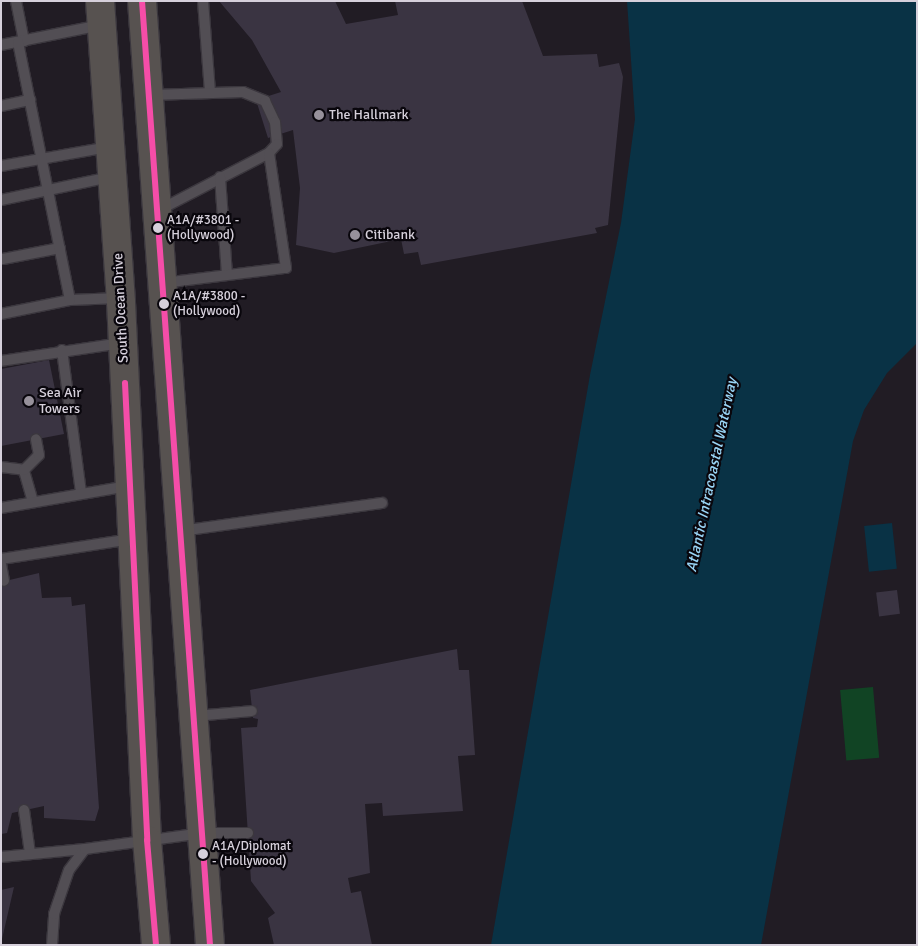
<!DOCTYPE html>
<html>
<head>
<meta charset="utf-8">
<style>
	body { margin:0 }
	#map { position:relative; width:918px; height:946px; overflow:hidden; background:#211c24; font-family:Signika,sans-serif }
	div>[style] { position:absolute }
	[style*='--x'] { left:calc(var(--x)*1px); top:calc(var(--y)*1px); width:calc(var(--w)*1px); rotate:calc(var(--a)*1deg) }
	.green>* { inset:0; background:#114424; transform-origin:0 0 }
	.water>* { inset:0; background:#093245; transform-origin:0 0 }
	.building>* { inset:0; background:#3a3442; transform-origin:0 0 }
	.roads { filter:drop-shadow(1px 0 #3b373e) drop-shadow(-1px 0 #3b373e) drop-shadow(0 1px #3b373e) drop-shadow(0 -1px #3b373e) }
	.lane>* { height:10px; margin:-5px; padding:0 5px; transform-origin:5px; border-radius:5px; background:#524e54 }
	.primary>* { height:28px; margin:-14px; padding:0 14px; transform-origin:14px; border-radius:14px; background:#575250 }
	.bus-1>* { height:6px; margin:-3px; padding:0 3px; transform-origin:3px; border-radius:3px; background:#f54da8 }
	.dots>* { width:14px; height:14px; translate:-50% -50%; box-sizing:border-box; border:2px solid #09060c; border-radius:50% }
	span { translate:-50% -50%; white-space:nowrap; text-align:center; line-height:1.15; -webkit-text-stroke:4.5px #09060c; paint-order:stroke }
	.bus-label { font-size:13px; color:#d6d0db }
	.left { translate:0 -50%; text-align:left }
	.poi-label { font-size:14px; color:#d6d0db }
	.street-label { font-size:14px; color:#d6d0db }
	.water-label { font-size:15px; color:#99d4f5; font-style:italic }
	.frame { position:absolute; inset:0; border:2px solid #d6d0db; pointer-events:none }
</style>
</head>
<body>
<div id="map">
	<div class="green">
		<div style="left:873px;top:687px;width:71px;height:33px;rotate:85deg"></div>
	</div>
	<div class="water">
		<div style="clip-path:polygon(627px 1px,917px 1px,917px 343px,887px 373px,864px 410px,853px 441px,761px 945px,491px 945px,590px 375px,621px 223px,635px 119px)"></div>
		<div style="left:892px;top:523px;width:46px;height:28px;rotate:84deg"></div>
	</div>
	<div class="building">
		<div style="clip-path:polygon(219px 1px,335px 1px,346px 24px,398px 15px,395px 1px,522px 1px,543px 56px,597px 54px,599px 67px,619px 63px,623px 77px,608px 225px,595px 228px,597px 233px,421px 265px,418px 252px,404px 254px,401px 239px,334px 253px,296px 245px,300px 188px,293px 130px,268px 138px,256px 100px,281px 92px,252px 40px)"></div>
		<div style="clip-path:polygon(49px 360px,64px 434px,1px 446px,1px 369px)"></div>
		<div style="clip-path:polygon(39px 573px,42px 598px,71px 597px,72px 606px,85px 604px,99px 808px,95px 821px,44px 818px,44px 806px,12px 813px,7px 833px,1px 834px,1px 582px)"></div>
		<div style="left:897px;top:590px;width:24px;height:21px;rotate:83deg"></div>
		<div style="clip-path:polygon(457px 649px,459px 670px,469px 670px,475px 755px,458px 756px,463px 811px,383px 816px,382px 803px,365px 804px,370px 873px,348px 878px,351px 893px,361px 891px,372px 945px,274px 945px,268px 918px,275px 913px,251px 881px,241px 728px,257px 727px,258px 719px,253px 718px,250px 690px)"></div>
		<div style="clip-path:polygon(14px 887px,2px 939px,1px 938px,1px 890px)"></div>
	</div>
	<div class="roads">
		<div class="lane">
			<div style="--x:16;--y:1;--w:41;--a:78.7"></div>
			<div style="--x:203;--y:1;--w:92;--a:85.6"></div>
			<div style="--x:1;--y:45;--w:102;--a:-11.3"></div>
			<div style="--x:151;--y:95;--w:92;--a:-1.9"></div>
			<div style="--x:243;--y:92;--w:24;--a:22"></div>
			<div style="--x:265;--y:101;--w:23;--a:65"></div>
			<div style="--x:275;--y:122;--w:22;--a:85"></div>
			<div style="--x:277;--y:144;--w:12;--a:132"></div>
			<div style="--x:269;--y:153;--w:124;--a:152.6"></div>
			<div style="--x:1;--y:106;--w:30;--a:-12"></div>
			<div style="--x:1;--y:166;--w:110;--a:-10"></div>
			<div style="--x:220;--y:177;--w:97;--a:85.9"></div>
			<div style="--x:1;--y:200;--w:111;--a:-11.9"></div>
			<div style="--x:3;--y:259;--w:58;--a:-10.9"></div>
			<div style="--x:163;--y:283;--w:124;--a:-7"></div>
			<div style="--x:286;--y:268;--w:116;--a:-98.4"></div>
			<div style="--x:70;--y:300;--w:49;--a:-2.3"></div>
			<div style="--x:1;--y:314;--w:70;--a:-11.5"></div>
			<div style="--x:70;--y:300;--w:263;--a:-101.4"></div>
			<div style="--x:62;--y:350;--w:144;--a:82.4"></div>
			<div style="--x:1;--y:361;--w:122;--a:-8.5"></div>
			<div style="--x:1;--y:467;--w:23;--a:7"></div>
			<div style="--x:33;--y:502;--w:33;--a:-106"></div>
			<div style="--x:24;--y:470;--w:21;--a:-45"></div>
			<div style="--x:39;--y:455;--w:16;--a:-101"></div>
			<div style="--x:1;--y:508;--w:129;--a:-9.8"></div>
			<div style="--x:180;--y:531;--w:204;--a:-7.9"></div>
			<div style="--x:1;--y:559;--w:132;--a:-8.7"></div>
			<div style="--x:1;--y:564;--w:17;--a:80"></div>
			<div style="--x:194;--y:716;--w:58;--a:-4.9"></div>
			<div style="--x:24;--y:810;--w:43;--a:82.1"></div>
			<div style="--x:1;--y:857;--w:84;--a:-5.4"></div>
			<div style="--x:52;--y:945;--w:31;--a:-86"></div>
			<div style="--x:54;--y:914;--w:46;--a:-71.2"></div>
			<div style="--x:69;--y:870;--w:26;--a:-53"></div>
			<div style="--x:85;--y:849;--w:119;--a:-7.7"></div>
			<div style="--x:203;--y:833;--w:45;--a:0"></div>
		</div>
		<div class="primary">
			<div style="--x:100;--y:1;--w:302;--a:86"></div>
			<div style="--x:121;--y:302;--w:539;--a:87.23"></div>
			<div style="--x:147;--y:840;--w:105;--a:85.1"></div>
			<div style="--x:142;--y:1;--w:946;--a:85.88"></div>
		</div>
	</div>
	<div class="bus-1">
		<div style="--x:142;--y:1;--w:946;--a:85.88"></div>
		<div style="--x:125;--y:383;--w:458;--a:87.2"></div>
		<div style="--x:147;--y:840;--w:105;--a:85.1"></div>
	</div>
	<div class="dots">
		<div style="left:319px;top:115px;background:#97919b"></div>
		<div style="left:158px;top:228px;background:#d6d0db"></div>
		<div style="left:355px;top:235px;background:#97919b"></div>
		<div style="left:164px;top:304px;background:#d6d0db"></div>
		<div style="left:29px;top:401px;background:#97919b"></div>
		<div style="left:203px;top:854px;background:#d6d0db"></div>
	</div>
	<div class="bus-label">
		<span class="left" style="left:167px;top:228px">A1A/#3801 -<br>(Hollywood)</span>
		<span class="left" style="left:173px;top:304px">A1A/#3800 -<br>(Hollywood)</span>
		<span class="left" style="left:212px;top:854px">A1A/Diplomat<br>- (Hollywood)</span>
	</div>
	<div class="poi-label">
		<span class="left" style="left:329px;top:115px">The Hallmark</span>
		<span class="left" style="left:365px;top:235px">Citibank</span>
		<span class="left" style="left:39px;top:401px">Sea Air<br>Towers</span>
	</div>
	<div class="street-label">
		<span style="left:121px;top:308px;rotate:-93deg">South Ocean Drive</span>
	</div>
	<div class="water-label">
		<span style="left:712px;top:475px;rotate:-78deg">Atlantic Intracoastal Waterway</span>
	</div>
	<div class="frame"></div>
</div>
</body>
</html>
